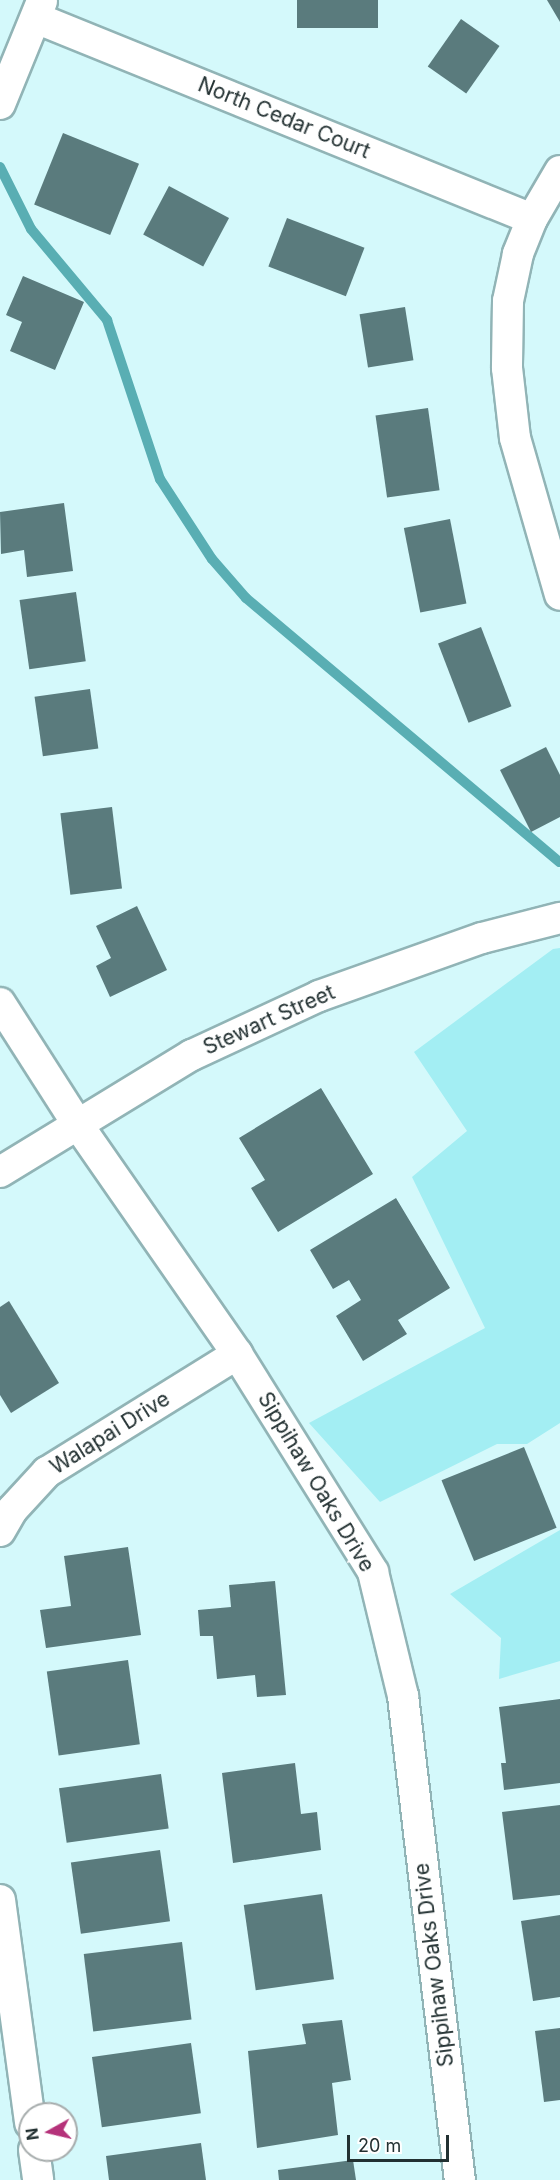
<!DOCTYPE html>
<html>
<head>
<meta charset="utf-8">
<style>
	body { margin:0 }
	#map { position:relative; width:560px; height:2180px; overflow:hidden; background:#d4f9fb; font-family:Inter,sans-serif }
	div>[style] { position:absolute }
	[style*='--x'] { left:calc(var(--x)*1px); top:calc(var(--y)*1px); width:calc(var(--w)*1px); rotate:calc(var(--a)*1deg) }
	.green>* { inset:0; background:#a3eef3 }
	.stream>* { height:10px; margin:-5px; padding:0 5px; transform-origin:5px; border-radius:5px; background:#59aeb3 }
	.building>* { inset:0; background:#5a7b7d; transform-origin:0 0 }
	.roads { filter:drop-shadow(2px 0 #91b4b6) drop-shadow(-2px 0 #91b4b6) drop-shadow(0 2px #91b4b6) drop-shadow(0 -2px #91b4b6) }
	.street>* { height:30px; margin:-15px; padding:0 15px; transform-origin:15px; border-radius:15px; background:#fff }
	span { translate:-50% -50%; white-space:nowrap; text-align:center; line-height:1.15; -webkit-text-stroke:6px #fff; paint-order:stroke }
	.street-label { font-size:21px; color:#233132 }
	.north { position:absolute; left:18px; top:2102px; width:60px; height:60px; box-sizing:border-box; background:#fff; border:2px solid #a7adad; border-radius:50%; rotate:262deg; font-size:16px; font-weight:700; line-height:24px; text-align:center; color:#233132 }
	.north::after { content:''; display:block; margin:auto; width:21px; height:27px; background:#b5327a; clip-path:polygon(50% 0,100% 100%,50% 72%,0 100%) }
	.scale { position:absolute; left:347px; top:2135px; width:102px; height:27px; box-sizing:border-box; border:3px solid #233132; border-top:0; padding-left:8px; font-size:18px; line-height:21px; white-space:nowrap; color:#233132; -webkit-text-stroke:4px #fff; paint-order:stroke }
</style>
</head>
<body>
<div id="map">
	<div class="green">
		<div style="clip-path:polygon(560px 948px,560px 1423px,527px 1444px,497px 1444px,380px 1502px,309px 1423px,485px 1328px,412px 1177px,467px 1131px,414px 1052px,553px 949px)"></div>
		<div style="clip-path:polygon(560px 1530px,560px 1661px,499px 1679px,501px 1638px,450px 1594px)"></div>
	</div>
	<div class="stream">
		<div style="--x:0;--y:167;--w:69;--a:63.4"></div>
		<div style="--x:31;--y:229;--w:119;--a:50.1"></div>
		<div style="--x:107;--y:320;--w:168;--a:71.6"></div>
		<div style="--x:160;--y:479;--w:95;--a:57"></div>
		<div style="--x:212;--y:559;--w:52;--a:48.9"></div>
		<div style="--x:246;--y:598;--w:410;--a:40.1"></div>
	</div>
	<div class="building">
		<div style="left:297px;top:0;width:81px;height:28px"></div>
		<div style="clip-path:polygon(547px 0,560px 0,560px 22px)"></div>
		<div style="left:461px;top:19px;width:47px;height:58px;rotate:35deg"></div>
		<div style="left:63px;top:133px;width:82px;height:77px;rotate:22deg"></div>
		<div style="left:169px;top:186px;width:68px;height:55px;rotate:28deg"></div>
		<div style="left:287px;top:218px;width:83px;height:52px;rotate:21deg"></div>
		<div style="clip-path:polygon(23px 276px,84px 302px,55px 370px,10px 351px,22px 322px,6px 315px)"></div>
		<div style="left:405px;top:307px;width:54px;height:46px;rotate:81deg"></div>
		<div style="left:428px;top:408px;width:83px;height:53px;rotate:82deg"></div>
		<div style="clip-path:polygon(64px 503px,73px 571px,27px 577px,24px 550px,1px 554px,0 512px)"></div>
		<div style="left:450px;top:519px;width:86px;height:47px;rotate:79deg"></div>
		<div style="left:76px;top:592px;width:70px;height:57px;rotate:82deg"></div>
		<div style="left:481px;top:627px;width:85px;height:46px;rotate:69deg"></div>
		<div style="left:90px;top:689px;width:60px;height:56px;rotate:82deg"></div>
		<div style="clip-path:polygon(546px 747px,560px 775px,560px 817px,531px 832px,500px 770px)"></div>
		<div style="left:112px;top:807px;width:82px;height:52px;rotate:83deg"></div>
		<div style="clip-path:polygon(137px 906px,167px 970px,110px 997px,96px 966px,111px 958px,96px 926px)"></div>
		<div style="clip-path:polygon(321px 1088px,373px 1174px,278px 1232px,251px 1188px,265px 1180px,239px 1138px)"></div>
		<div style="clip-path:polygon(396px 1198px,450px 1288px,398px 1320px,407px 1334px,363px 1361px,336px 1316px,361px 1300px,349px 1280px,333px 1289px,310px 1250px)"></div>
		<div style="clip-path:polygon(9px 1301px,59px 1383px,11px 1413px,0 1395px,0 1307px)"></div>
		<div style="left:524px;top:1447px;width:87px;height:89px;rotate:68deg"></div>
		<div style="clip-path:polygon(128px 1547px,141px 1635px,46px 1648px,40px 1610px,71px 1606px,64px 1556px)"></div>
		<div style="clip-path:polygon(275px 1581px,286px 1695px,257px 1697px,255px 1675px,217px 1679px,213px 1636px,200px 1636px,198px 1610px,231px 1607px,229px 1585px)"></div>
		<div style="left:128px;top:1660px;width:85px;height:82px;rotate:82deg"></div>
		<div style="clip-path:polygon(560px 1699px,560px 1783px,504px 1790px,501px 1763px,506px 1763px,499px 1707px)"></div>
		<div style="clip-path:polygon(295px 1763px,301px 1814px,317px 1812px,321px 1850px,233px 1863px,222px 1773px)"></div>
		<div style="left:161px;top:1774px;width:55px;height:103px;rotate:82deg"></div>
		<div style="clip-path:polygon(560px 1805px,560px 1895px,513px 1900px,502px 1812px)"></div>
		<div style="left:160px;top:1850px;width:72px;height:90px;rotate:82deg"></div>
		<div style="left:322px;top:1894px;width:86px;height:79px;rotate:82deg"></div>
		<div style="clip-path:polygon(560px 1915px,560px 1997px,533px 2001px,521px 1921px)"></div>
		<div style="left:182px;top:1942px;width:78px;height:99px;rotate:83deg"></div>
		<div style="clip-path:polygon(342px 2020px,351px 2080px,332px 2083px,338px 2135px,257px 2148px,248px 2051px,306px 2044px,302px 2024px)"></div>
		<div style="clip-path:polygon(560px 2028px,560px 2100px,544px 2102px,535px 2031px)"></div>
		<div style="left:191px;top:2043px;width:71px;height:100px;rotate:82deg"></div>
		<div style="clip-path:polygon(201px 2143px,206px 2180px,109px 2180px,106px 2156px)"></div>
		<div style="clip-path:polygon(353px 2160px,356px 2180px,279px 2180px,278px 2170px)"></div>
	</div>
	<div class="roads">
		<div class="street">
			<div style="--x:36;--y:18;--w:535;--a:22.06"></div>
			<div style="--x:0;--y:104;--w:111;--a:-67.8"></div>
			<div style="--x:560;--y:171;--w:56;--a:120.3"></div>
			<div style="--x:532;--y:219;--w:38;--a:112"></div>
			<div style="--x:518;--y:254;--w:48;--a:102"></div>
			<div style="--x:508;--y:301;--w:67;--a:90.9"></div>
			<div style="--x:507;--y:368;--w:70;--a:83.5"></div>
			<div style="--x:515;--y:438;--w:163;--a:74"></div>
			<div style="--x:0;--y:1003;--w:141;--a:57.4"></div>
			<div style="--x:76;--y:1122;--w:282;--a:55.2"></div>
			<div style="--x:237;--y:1354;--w:257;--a:58"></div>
			<div style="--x:373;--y:1572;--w:128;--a:76.4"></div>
			<div style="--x:403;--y:1696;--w:487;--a:83.3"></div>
			<div style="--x:0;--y:1172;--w:225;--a:-31.4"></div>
			<div style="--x:192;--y:1055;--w:140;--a:-24.9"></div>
			<div style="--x:319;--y:996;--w:173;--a:-19.6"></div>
			<div style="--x:482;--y:938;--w:81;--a:-14.4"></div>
			<div style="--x:0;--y:1531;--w:24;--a:-60"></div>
			<div style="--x:12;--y:1510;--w:52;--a:-47.4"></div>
			<div style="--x:47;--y:1472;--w:224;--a:-31.8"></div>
			<div style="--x:0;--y:1900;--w:225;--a:82.3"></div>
			<div style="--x:34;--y:2150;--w:30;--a:82"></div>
		</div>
	</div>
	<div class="street-label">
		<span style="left:284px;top:118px;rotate:22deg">North Cedar Court</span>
		<span style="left:269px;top:1020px;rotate:-24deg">Stewart Street</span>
		<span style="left:110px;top:1433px;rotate:-32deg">Walapai Drive</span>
		<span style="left:316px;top:1482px;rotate:59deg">Sippihaw Oaks Drive</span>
		<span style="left:434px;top:1965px;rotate:-97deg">Sippihaw Oaks Drive</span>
	</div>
	<div class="north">N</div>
	<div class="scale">20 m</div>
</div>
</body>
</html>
